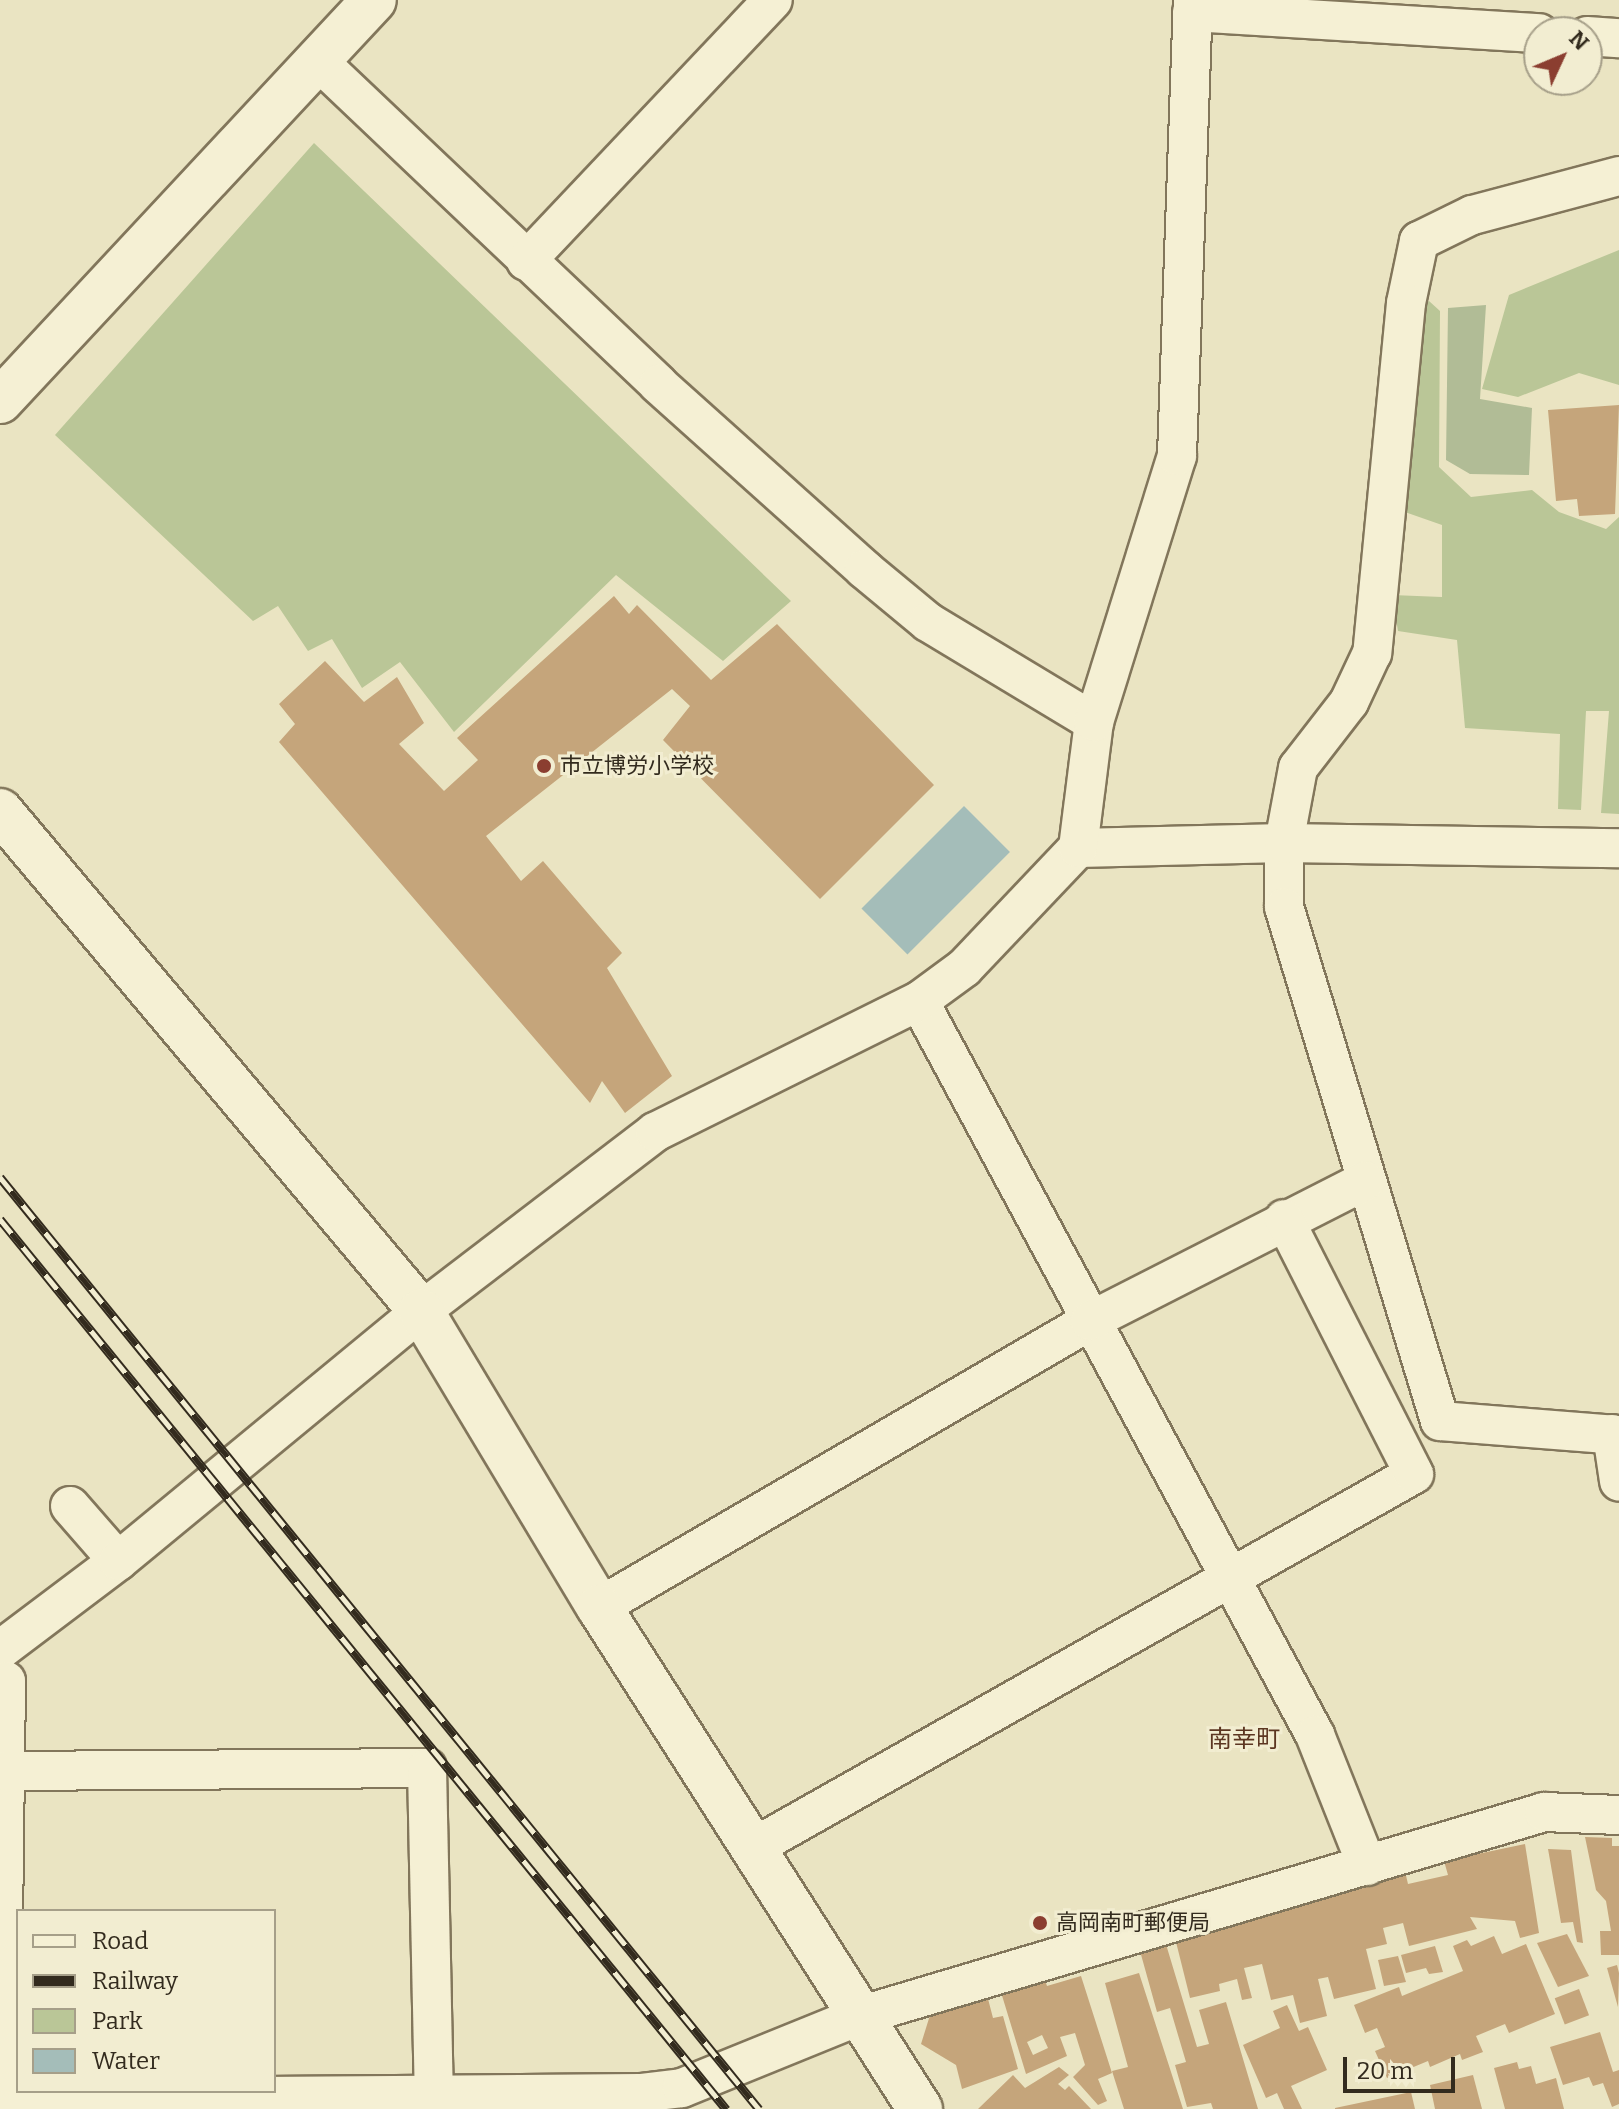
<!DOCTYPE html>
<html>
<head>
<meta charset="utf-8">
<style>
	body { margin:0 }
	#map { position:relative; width:1619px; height:2109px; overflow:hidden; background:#eae4c2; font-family:Bitter,"Noto Sans JP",serif }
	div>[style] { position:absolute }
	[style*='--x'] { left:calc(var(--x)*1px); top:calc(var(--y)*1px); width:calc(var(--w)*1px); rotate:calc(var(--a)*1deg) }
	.green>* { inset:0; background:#bac697 }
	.cemetery>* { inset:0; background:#b1bc96 }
	.water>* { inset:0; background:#a4bdb9; transform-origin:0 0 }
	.building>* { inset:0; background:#c5a57b; transform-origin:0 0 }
	.roads { filter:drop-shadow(2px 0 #82765b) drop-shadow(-2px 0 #82765b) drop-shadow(0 2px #82765b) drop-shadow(0 -2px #82765b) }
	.minor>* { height:38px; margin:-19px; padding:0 19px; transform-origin:19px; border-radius:19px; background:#f5f0d4 }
	.tertiary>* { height:44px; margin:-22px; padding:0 22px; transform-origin:22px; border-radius:22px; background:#f5f0d4 }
	.rail>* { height:9px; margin-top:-4.5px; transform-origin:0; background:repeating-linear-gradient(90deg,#f2edd1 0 18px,#332b1e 0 36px); box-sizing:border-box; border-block:2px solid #332b1e }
	.dots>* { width:22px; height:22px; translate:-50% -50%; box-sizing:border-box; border:4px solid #f2edd1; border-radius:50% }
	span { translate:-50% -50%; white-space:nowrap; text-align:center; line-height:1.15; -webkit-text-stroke:6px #f2edd1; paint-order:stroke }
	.poi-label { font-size:22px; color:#332b1e }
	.left { translate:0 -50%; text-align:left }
	.neighbourhood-label { font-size:24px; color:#5c3621 }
	.legend { position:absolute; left:16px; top:1909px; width:260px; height:184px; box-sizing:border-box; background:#f2edd1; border:2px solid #a69f89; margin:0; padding:10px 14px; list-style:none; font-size:24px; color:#332b1e }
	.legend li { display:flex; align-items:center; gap:16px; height:40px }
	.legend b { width:40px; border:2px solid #a69f89 }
	.north { position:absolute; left:1523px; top:16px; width:80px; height:80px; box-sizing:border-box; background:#f2edd1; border:2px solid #a69f89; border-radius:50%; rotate:46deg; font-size:22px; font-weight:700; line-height:32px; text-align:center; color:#332b1e }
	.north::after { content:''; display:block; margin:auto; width:28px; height:36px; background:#8b3e30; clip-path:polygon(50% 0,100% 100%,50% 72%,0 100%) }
	.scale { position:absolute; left:1343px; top:2057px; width:112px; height:36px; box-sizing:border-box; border:4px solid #332b1e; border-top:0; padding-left:10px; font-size:24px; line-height:28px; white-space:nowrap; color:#332b1e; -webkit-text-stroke:6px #f2edd1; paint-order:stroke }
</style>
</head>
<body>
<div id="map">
	<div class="green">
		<div style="clip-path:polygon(314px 143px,791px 601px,723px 661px,616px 575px,454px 732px,400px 662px,362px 688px,332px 639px,308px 651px,278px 606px,253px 621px,55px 435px)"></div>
		<div style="clip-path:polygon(1619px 250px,1619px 385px,1579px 373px,1518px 397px,1482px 389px,1509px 295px)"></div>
		<div style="clip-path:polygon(1429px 301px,1440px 311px,1439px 467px,1471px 497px,1532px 490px,1559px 512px,1606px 529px,1619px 517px,1619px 814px,1601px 813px,1609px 711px,1586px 711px,1581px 810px,1558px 809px,1560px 734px,1465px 728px,1457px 640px,1398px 631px,1392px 595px,1442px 597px,1442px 525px,1402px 511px,1414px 312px)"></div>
	</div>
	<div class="cemetery">
		<div style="clip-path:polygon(1486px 305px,1480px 399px,1532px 408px,1529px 475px,1470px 474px,1446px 460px,1448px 308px)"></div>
	</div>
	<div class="water">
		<div style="left:964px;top:806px;width:65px;height:145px;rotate:45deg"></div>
	</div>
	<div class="building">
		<div style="clip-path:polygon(1619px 405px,1615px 514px,1579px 516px,1577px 499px,1556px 501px,1548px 410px)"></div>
		<div style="clip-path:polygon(614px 596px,629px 614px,637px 605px,711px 680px,777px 624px,934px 785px,820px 899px,663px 740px,690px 706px,672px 689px,486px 836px,521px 881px,543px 861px,622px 953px,607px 968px,672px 1076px,625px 1113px,602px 1081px,590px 1103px,279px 742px,295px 724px,279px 704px,325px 661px,364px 702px,397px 677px,424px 723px,399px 744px,444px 791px,478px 760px,457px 738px)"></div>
		<div style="clip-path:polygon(1585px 1837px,1612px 1838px,1612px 1846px,1619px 1846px,1619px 1955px,1601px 1955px,1600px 1931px,1611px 1931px,1606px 1901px,1596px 1890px)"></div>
		<div style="clip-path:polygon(1525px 1844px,1539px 1933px,1520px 1938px,1515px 1921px,1470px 1917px,1477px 1929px,1409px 1946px,1403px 1923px,1383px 1928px,1387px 1944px,1366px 1949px,1376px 1989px,1334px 1999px,1328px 1977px,1318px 1979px,1327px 2016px,1300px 2023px,1293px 1995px,1271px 2000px,1262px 1964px,1244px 1968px,1252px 1998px,1242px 2000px,1237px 1979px,1219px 1984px,1220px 1991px,1190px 1998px,1174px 1934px,1345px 1887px,1347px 1892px,1371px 1886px,1369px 1876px,1404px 1867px,1408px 1884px,1448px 1875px,1444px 1861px)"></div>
		<div style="clip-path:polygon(1548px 1849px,1571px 1850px,1583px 1943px,1577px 1942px,1573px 1922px,1561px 1923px)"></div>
		<div style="clip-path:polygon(1567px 1934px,1589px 1976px,1558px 1987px,1537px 1943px)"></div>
		<div style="clip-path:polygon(1494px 1936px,1502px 1954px,1526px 1944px,1555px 2014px,1509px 2033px,1505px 2024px,1476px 2036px,1483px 2052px,1462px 2060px,1460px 2054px,1430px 2067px,1428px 2061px,1387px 2078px,1375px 2051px,1385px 2047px,1377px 2028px,1365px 2033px,1354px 2005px,1399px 1987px,1402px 1996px,1463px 1971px,1453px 1946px,1467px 1940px,1471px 1946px)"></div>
		<div style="clip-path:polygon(1165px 1941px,1197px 2047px,1209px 2044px,1199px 2010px,1226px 2002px,1258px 2109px,1213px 2109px,1211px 2103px,1187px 2107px,1175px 2065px,1186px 2062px,1170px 2008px,1157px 2012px,1140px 1951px)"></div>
		<div style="clip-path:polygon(1435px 1946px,1443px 1972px,1429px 1974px,1426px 1968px,1406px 1973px,1401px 1955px)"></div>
		<div style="clip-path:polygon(1398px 1956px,1406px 1982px,1384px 1986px,1378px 1960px)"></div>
		<div style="clip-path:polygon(1617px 1965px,1619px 1973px,1618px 2007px,1607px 1968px)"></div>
		<div style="clip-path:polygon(1139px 1973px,1183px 2109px,1124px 2109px,1112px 2071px,1128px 2067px,1105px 1983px)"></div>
		<div style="clip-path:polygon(evenodd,1043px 1975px,1047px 1986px,1081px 1976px,1112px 2073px,1098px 2079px,1107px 2101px,1098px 2105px,1073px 2077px,1085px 2065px,1075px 2033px,1060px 2037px,1067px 2056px,1026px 2074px,1000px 1989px,1043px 1975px,1042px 2035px,1048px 2048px,1033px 2055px,1027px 2042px,1042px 2035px)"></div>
		<div style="left:1579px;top:1989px;width:28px;height:26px;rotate:69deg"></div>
		<div style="clip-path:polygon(987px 1995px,993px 2018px,1003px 2016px,1018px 2069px,962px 2089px,956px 2065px,921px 2044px,931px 2012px)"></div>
		<div style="clip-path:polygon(1287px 2005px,1299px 2031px,1308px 2027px,1327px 2070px,1291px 2086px,1302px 2109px,1284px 2109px,1277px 2093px,1266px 2098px,1243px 2045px,1280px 2028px,1273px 2011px)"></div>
		<div style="clip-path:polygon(1600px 2032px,1613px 2072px,1619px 2070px,1619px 2104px,1612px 2107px,1603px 2083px,1593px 2086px,1589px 2077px,1563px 2085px,1550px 2047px)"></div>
		<div style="clip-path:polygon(1517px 2062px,1519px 2069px,1531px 2066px,1536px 2084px,1556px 2078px,1564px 2109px,1505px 2109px,1494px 2068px)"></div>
		<div style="clip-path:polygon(1059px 2067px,1069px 2075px,1058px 2084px,1065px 2090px,1069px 2086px,1091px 2109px,978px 2109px,1013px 2075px,1025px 2088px)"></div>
		<div style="clip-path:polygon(1473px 2075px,1482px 2109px,1435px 2109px,1430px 2085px)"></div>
		<div style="clip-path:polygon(1411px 2092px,1415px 2109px,1335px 2109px,1335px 2108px)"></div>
	</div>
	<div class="roads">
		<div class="minor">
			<div style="--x:1192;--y:12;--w:348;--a:3.5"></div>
			<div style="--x:1587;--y:36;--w:32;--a:4"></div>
			<div style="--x:316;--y:59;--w:472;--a:43.5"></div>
			<div style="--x:658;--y:384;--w:277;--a:41.9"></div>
			<div style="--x:864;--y:569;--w:83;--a:39.6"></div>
			<div style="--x:928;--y:622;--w:194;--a:31.1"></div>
			<div style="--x:1619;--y:176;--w:152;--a:165.1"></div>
			<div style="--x:1472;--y:215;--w:59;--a:153.9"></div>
			<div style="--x:1419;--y:241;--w:63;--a:101.8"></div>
			<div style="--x:1406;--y:303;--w:352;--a:95.5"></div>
			<div style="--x:1372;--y:653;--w:54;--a:115.1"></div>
			<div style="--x:1349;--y:702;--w:83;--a:127.7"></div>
			<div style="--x:1298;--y:768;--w:76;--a:100.6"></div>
			<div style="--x:1284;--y:843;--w:64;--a:90"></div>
			<div style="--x:1284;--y:907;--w:537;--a:73.12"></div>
			<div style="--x:1440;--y:1421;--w:180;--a:4.5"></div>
			<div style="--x:526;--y:261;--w:359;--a:-46.6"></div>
			<div style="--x:1078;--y:848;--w:206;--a:-1.4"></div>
			<div style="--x:1284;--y:843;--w:335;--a:0.9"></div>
			<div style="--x:919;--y:1001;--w:834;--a:61.65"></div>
			<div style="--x:1315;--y:1735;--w:141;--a:68.3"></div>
			<div style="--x:1612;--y:1434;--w:48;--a:81.5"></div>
			<div style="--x:70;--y:1506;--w:73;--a:48.9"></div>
			<div style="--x:599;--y:1607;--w:568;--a:-30.22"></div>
			<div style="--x:1090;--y:1321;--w:309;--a:-27"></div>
			<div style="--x:0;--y:1650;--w:148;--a:-37"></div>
			<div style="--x:118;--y:1561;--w:393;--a:-39.5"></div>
			<div style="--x:421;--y:1311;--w:295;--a:-37.4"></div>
			<div style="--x:655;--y:1132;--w:295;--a:-26.4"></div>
			<div style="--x:919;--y:1001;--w:56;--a:-36.3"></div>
			<div style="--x:964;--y:968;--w:166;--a:-46.5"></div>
			<div style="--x:1078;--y:848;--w:127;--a:-82.8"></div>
			<div style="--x:1094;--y:722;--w:279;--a:-72.7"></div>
			<div style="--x:1177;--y:456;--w:456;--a:-88"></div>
			<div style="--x:0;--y:1677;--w:7;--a:34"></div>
			<div style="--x:6;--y:1681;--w:428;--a:90.7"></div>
			<div style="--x:5;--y:1771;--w:422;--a:-0.4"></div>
			<div style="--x:427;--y:1768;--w:327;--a:88.8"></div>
			<div style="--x:754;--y:1847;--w:758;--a:-29.47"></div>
			<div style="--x:1414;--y:1474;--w:286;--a:-117"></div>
			<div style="--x:0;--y:2098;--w:640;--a:-0.45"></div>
			<div style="--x:640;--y:2093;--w:42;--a:-6.8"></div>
			<div style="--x:682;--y:2088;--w:191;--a:-22.1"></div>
			<div style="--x:859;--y:2016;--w:715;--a:-16.58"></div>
			<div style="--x:1544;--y:1812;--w:75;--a:2.3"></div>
		</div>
		<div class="tertiary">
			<div style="--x:0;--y:401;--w:548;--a:-47"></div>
			<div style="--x:0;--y:811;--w:654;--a:49.9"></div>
			<div style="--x:421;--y:1311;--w:345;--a:59"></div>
			<div style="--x:599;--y:1607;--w:596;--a:57.4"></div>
		</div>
	</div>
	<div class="rail">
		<div style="--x:0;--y:1177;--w:1202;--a:50.84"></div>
		<div style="--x:0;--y:1219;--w:1149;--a:50.79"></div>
	</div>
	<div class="dots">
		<div style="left:544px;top:766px;background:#8b3e30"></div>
		<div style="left:1040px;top:1923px;background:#8b3e30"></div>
	</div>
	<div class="poi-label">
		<span class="left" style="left:560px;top:766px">市立博労小学校</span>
		<span class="left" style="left:1056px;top:1923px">高岡南町郵便局</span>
	</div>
	<div class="neighbourhood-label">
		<span style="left:1244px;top:1740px">南幸町</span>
	</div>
	<ul class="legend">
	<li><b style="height:10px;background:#f5f0d4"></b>Road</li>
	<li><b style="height:10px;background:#332b1e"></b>Railway</li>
	<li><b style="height:22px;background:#bac697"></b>Park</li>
	<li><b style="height:22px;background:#a4bdb9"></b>Water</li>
	</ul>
	<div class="north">N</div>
	<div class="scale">20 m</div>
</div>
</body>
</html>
